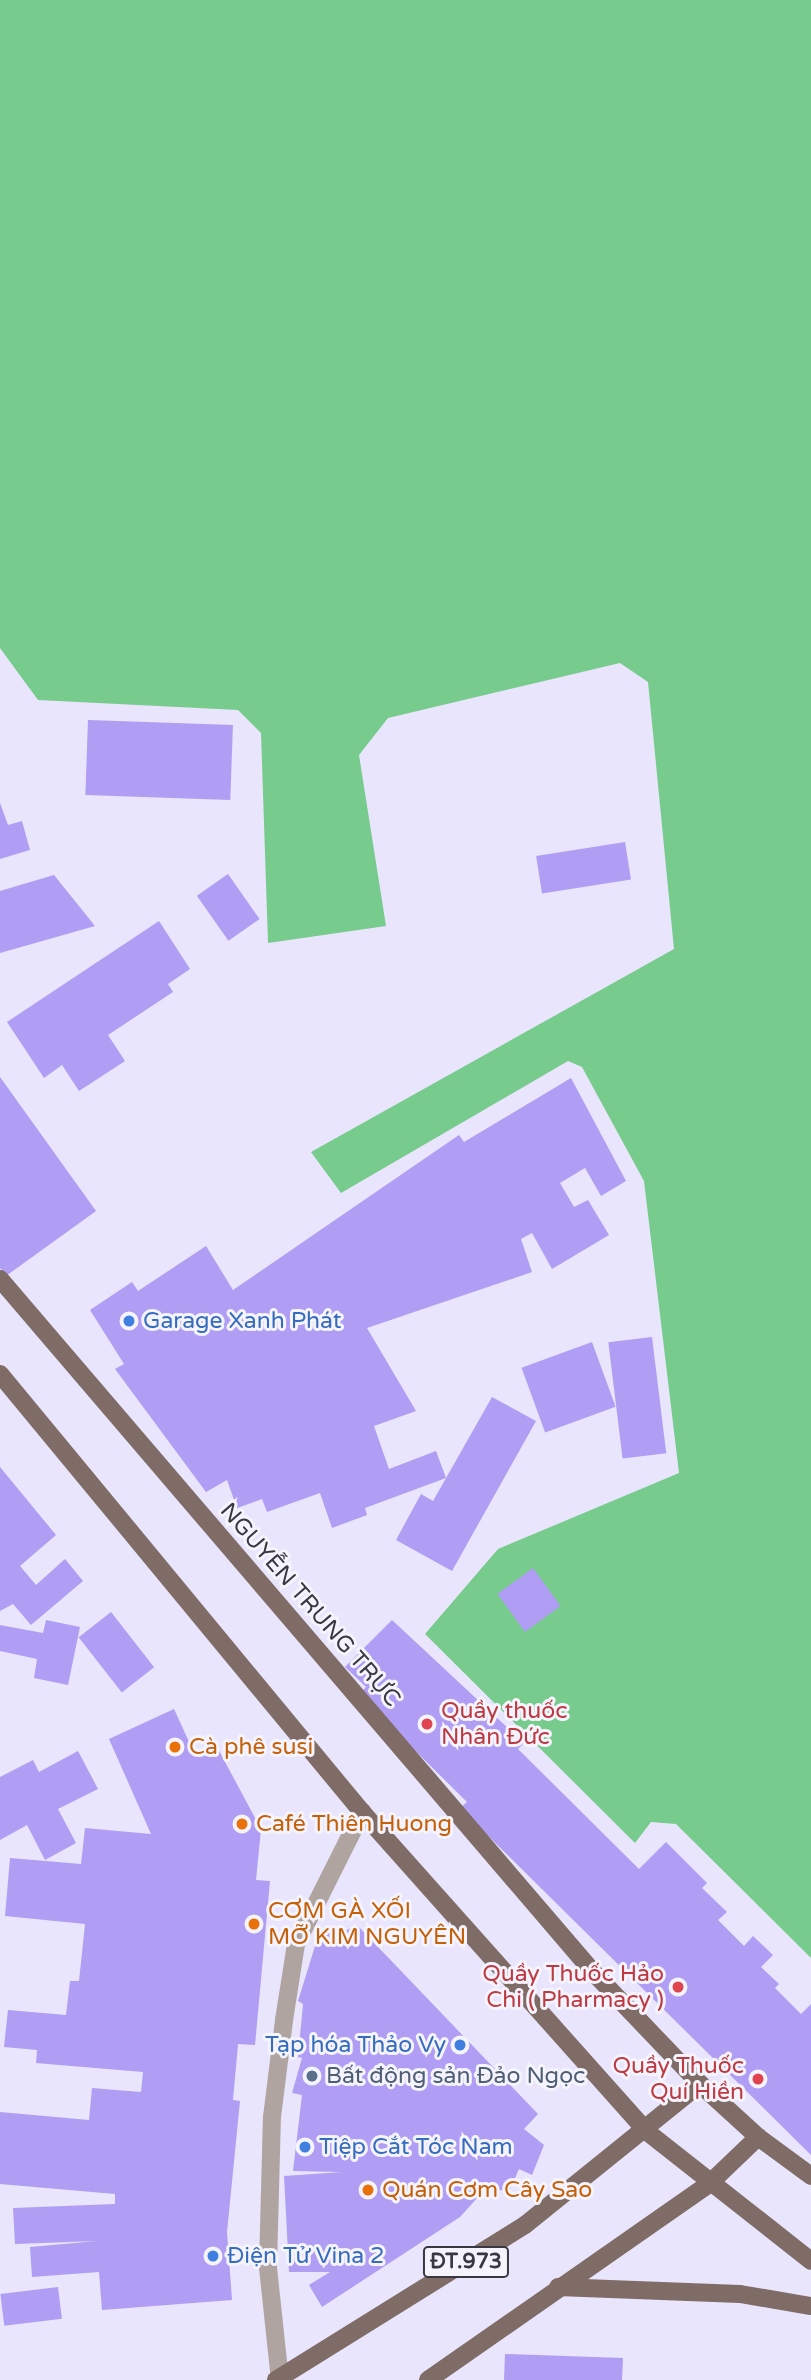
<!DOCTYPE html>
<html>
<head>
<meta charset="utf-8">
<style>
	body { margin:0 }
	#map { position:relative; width:811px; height:2380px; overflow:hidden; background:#e8e5fc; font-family:"Varela Round",sans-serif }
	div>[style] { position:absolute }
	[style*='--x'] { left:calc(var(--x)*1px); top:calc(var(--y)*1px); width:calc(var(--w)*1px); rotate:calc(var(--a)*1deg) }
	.forest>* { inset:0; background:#77cb8c }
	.building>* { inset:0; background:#af9ef3; transform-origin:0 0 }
	.minor>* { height:18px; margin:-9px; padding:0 9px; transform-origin:9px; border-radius:9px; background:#b0a4a1 }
	.primary>* { height:18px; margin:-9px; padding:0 9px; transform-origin:9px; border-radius:9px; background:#806c66 }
	.dots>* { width:19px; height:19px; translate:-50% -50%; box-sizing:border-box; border:4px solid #f5f4fd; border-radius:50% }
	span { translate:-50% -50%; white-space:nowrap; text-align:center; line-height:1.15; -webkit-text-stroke:6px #f5f4fd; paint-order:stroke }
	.shield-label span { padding:2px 5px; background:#f5f4fd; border:2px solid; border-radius:5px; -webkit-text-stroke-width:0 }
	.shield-label { font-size:21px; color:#393841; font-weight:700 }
	.shop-label { font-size:23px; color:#366cbe }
	.left { translate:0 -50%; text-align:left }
	.right { translate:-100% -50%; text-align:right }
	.street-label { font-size:23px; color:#393841 }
	.health-label { font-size:23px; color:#be3a42 }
	.food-label { font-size:23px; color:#c56008 }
	.service-label { font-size:23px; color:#4e5e75 }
</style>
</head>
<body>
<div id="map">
	<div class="forest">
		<div style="clip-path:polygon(0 0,811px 0,811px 1958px,676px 1824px,651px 1822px,635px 1843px,425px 1634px,498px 1549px,679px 1473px,644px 1181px,582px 1067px,568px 1061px,341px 1193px,311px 1152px,674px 949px,648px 682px,620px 663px,388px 718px,359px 755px,386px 926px,268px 943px,261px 733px,238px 710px,38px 700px,0 648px)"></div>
	</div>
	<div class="building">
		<div style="left:88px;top:720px;width:145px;height:75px;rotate:2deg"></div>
		<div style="clip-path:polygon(0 803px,8px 825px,22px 821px,30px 850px,0 859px)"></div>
		<div style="left:625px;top:842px;width:38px;height:90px;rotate:81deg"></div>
		<div style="left:228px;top:874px;width:55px;height:38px;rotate:55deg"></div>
		<div style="clip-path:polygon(54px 875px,95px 926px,0 953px,0 891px)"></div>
		<div style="clip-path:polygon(159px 921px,190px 969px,168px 984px,173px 992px,108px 1035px,125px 1061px,79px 1091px,62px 1065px,44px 1078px,7px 1022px)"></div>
		<div style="clip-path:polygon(0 1077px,96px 1211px,6px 1276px,0 1268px)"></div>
		<div style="clip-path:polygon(571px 1078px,626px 1181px,601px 1196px,585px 1168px,560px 1183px,574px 1207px,588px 1200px,609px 1235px,552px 1269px,532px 1233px,521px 1239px,532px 1272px,367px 1328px,416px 1411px,374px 1426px,389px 1469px,436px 1451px,446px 1478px,365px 1508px,367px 1515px,332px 1528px,320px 1493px,267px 1512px,262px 1499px,237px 1508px,227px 1480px,206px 1492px,115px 1369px,124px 1364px,90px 1310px,132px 1282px,138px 1291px,206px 1246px,233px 1290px,459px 1135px,464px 1142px)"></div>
		<div style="left:652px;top:1337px;width:117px;height:44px;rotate:83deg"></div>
		<div style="left:592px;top:1342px;width:69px;height:75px;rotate:70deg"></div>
		<div style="clip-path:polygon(492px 1397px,536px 1421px,452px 1571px,396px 1540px,421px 1494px,433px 1501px)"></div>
		<div style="clip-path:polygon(0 1467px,56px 1535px,20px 1566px,36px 1585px,65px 1559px,83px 1581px,31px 1625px,13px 1604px,0 1611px)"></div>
		<div style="left:533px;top:1568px;width:47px;height:44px;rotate:54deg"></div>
		<div style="left:111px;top:1612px;width:70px;height:41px;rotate:52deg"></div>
		<div style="clip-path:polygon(46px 1620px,80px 1627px,68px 1685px,34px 1678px,37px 1659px,0 1651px,0 1625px,43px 1633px)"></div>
		<div style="clip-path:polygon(392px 1620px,524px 1743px,518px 1749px,639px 1869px,666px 1842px,707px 1883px,702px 1888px,727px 1912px,718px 1920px,744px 1946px,753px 1936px,773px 1955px,761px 1967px,779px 1984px,775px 1988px,801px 2014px,811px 2004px,811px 2155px,460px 1808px,467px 1802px,359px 1695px,366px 1687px,345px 1667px)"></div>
		<div style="clip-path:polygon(174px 1709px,195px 1755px,216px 1745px,261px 1829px,256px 1880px,270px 1881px,255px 2045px,238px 2044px,233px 2100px,240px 2101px,227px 2232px,232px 2300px,102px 2310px,99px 2272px,32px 2277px,30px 2247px,97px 2241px,15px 2244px,13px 2208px,115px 2204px,115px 2194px,0 2184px,0 2112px,89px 2120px,92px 2088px,141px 2092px,143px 2072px,36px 2063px,37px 2050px,4px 2047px,8px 2010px,66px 2015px,70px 1981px,79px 1981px,85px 1924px,5px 1916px,10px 1858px,81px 1864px,85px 1828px,151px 1834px,109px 1739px)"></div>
		<div style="clip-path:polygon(78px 1751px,98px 1789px,58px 1809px,76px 1843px,45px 1860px,27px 1825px,0 1840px,0 1777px,33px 1760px,39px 1772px)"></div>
		<div style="clip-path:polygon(357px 1925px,538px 2114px,524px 2129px,544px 2145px,532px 2175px,519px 2169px,509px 2192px,478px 2185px,479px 2196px,460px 2217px,322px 2307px,309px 2285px,330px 2272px,289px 2272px,284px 2176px,342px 2172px,293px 2171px,302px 2095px,292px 2093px,302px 2058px,298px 2057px,303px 2004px,298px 2001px,320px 1930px,341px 1933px)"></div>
		<div style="left:58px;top:2287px;width:32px;height:58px;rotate:83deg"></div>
		<div style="clip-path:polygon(505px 2354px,623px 2358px,622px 2380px,504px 2380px)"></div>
	</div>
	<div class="minor">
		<div style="--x:280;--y:2380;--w:114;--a:-96.1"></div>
		<div style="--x:268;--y:2267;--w:150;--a:-88.5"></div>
		<div style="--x:272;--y:2117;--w:98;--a:-82.9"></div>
		<div style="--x:284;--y:2020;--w:77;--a:-81"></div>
		<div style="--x:296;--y:1944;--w:148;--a:-63.4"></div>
	</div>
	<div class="primary">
		<div style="--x:0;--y:1279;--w:912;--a:49.45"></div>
		<div style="--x:593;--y:1972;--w:155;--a:46.3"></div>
		<div style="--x:700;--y:2084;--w:79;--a:42.4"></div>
		<div style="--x:758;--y:2137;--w:66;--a:36.3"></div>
		<div style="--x:0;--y:1374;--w:568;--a:50.43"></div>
		<div style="--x:362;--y:1812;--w:427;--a:48.3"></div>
		<div style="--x:646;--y:2131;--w:210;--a:38.2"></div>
		<div style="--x:558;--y:2287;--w:182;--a:2.2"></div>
		<div style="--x:740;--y:2294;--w:72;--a:9.6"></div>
		<div style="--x:276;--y:2380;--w:293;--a:-31.9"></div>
		<div style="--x:525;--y:2225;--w:225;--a:-38.9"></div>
		<div style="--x:428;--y:2380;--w:343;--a:-34.9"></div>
		<div style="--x:709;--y:2184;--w:68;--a:-43.8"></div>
	</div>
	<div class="dots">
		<div style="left:129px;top:1321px;background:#3f7fe0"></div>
		<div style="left:427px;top:1724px;background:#e0444e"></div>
		<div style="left:175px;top:1747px;background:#e8710a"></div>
		<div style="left:242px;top:1824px;background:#e8710a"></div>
		<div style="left:254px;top:1924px;background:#e8710a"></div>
		<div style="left:678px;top:1987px;background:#e0444e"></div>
		<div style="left:460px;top:2045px;background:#3f7fe0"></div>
		<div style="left:312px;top:2076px;background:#5c6f8a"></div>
		<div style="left:758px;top:2079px;background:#e0444e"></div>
		<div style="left:305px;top:2147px;background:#3f7fe0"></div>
		<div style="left:368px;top:2190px;background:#e8710a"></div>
		<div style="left:213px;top:2256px;background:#3f7fe0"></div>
	</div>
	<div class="shield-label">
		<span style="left:466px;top:2262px">ĐT.973</span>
	</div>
	<div class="shop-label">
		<span class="left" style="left:143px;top:1321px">Garage Xanh Phát</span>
		<span class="right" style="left:446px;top:2045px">Tạp hóa Thảo Vy</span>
		<span class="left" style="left:319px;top:2147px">Tiệp Cắt Tóc Nam</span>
		<span class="left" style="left:227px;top:2256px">Điện Tử Vina 2</span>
	</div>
	<div class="street-label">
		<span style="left:310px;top:1605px;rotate:49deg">NGUYỄN TRUNG TRỰC</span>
	</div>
	<div class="health-label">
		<span class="left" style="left:441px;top:1724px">Quầy thuốc<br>Nhân Đức</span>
		<span class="right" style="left:664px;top:1987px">Quầy Thuốc Hảo<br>Chi ( Pharmacy )</span>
		<span class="right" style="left:744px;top:2079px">Quầy Thuốc<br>Quí Hiền</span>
	</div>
	<div class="food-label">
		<span class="left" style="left:189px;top:1747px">Cà phê susi</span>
		<span class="left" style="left:256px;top:1824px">Café Thiên Huong</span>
		<span class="left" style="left:268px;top:1924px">CƠM GÀ XỐI<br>MỠ KIM NGUYÊN</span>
		<span class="left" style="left:382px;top:2190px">Quán Cơm Cây Sao</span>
	</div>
	<div class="service-label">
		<span class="left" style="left:326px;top:2076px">Bất động sản Đảo Ngọc</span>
	</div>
</div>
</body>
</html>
